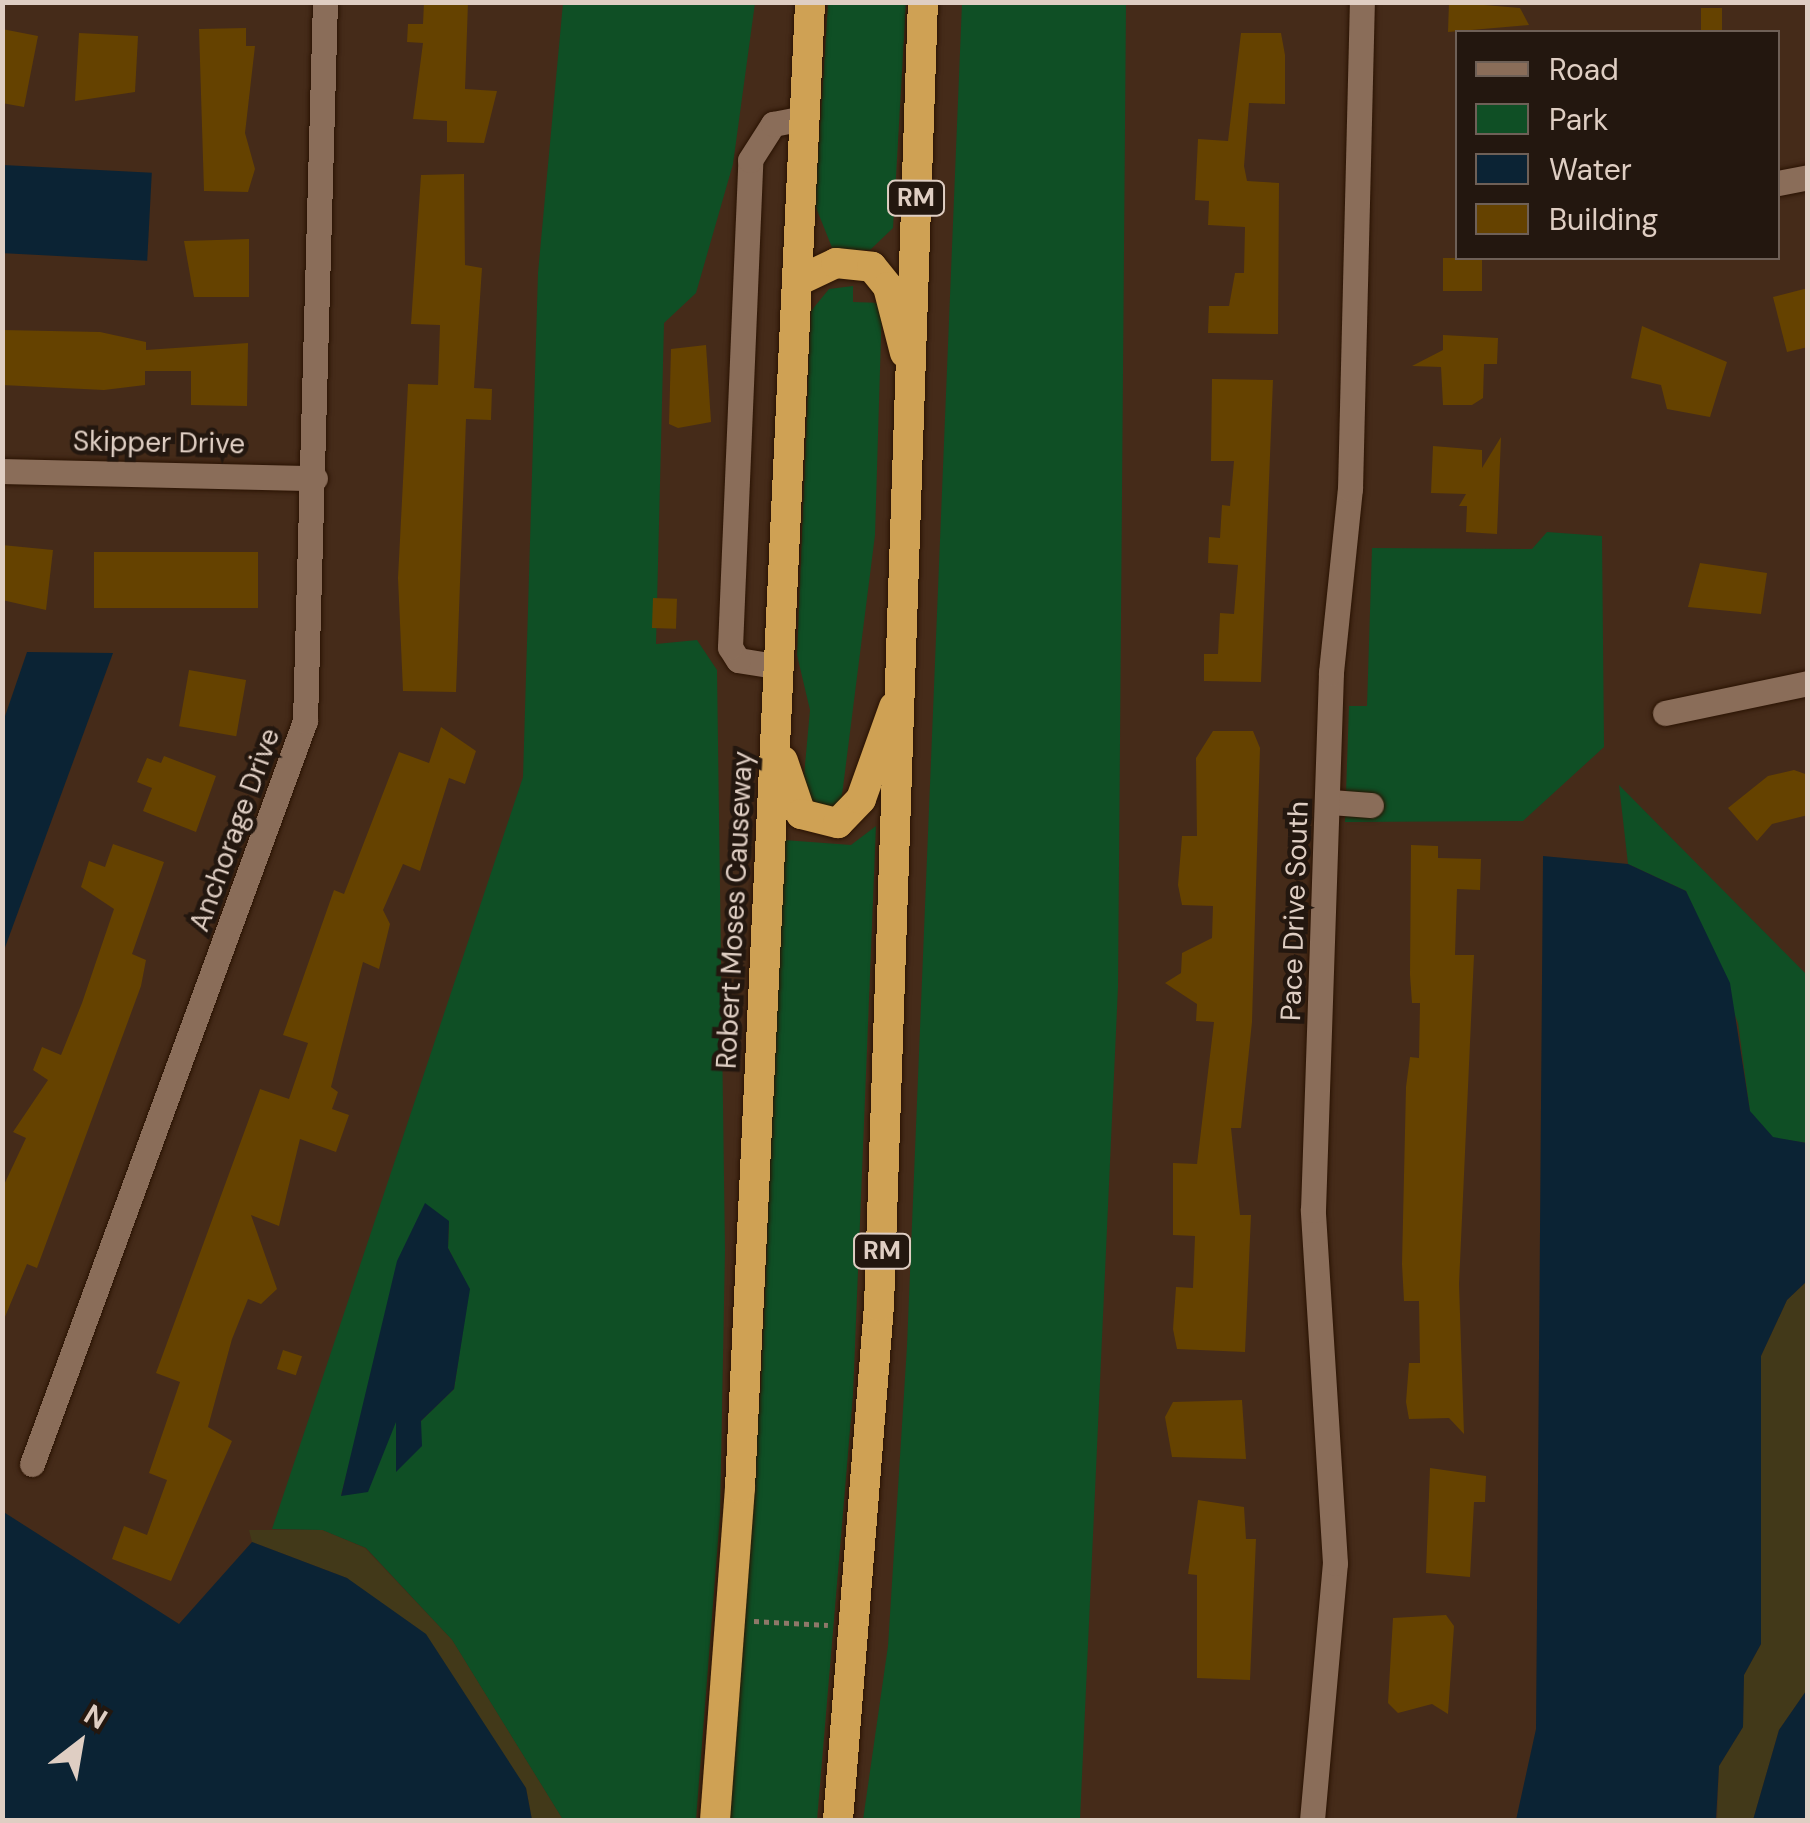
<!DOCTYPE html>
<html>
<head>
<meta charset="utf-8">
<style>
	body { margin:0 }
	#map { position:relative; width:1810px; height:1823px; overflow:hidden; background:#452b19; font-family:"DM Sans",sans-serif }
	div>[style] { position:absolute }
	.green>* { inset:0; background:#0f4f25 }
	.sand>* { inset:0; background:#423919 }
	.water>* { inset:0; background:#0b2334; transform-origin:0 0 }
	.building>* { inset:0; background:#654200; transform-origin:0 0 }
	.path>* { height:5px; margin-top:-2.5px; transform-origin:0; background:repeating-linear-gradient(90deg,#8e7869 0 5px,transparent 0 10px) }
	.roads { filter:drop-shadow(0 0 2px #2a1303) drop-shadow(0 0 2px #2a1303) }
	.minor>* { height:25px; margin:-12.5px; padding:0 12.5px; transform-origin:12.5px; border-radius:12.5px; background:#8a6d59 }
	.highway>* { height:30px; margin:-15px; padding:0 15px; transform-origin:15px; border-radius:15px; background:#cfa154 }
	span { translate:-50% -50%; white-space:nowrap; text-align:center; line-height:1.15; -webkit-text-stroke:9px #23170f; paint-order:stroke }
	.shield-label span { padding:2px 8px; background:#23170f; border:2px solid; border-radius:8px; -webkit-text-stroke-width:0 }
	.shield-label { font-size:25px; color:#dfcec3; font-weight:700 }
	.street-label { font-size:28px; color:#dfcec3 }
	.frame { position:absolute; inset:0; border:5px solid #dfcec3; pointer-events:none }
	.legend { position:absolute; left:1455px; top:30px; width:325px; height:230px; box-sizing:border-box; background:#23170f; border:2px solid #6e6057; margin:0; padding:12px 18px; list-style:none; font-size:30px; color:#dfcec3 }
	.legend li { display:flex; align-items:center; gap:20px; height:50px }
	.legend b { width:50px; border:2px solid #6e6057 }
	.north { position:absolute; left:30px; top:1693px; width:100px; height:100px; -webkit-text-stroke:8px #23170f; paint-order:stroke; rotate:31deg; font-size:28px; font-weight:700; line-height:40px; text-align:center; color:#dfcec3 }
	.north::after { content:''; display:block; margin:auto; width:35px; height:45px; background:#dfcec3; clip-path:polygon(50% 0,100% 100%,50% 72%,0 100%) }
</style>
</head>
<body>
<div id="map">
	<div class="green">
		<div style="clip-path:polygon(evenodd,563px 3px,755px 3px,733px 164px,696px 293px,664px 323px,656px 644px,697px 640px,717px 670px,725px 1250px,720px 1516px,696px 1820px,563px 1820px,452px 1640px,366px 1548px,322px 1530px,272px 1529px,523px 777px,538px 273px,563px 3px,449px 1221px,448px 1248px,469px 1289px,454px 1389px,421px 1421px,396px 1470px,397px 1413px,341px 1495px,370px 1388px,449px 1221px)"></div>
		<div style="clip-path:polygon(828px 3px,906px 3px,893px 228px,870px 250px,833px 250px,815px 205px)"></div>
		<div style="clip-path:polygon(962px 3px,1126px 3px,1118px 987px,1080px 1820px,863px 1820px,888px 1646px,907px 1346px)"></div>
		<div style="clip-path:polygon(853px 286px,853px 302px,882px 303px,875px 535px,840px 811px,802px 798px,810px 710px,797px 655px,811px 311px,829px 289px)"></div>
		<div style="clip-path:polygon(1547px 532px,1602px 536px,1604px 747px,1523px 821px,1345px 822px,1349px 706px,1367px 706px,1372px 548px,1532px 549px)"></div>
		<div style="clip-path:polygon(1619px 785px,1807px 975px,1807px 1143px,1773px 1138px,1750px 1112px,1738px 1023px,1686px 891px,1628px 864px)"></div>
		<div style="clip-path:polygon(876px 826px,853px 1395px,817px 1820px,728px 1820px,761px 1384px,784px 840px,851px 845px)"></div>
	</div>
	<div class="sand">
		<div style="clip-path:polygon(1807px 1281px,1806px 1691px,1779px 1730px,1753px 1820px,1717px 1820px,1719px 1766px,1743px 1727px,1744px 1675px,1761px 1644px,1761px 1356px,1787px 1300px)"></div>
		<div style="clip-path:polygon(249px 1530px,322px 1530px,365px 1548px,452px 1640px,563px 1820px,532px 1820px,526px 1788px,347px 1578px,252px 1542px)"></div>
	</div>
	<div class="water">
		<div style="left:3px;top:165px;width:149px;height:88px;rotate:3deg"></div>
		<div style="clip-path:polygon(27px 652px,113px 653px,3px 953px,3px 722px)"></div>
		<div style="clip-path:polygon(1543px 856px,1628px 864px,1686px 891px,1730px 983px,1750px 1111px,1773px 1137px,1807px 1143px,1807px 1281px,1787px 1300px,1761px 1356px,1761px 1644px,1744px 1675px,1743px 1727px,1719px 1766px,1716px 1820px,1516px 1820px,1536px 1729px)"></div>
		<div style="clip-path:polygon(425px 1203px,449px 1221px,448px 1248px,470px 1289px,454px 1389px,421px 1421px,422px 1446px,396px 1472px,396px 1422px,368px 1492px,341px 1496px,397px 1261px)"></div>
		<div style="clip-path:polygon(2px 1511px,179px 1624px,252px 1542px,347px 1578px,426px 1634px,526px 1788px,532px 1820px,3px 1820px)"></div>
		<div style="clip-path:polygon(1807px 1671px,1807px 1820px,1753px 1820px,1779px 1730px,1806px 1691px)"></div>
	</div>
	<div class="building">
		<div style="clip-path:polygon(424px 2px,468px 2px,465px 89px,497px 91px,484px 143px,447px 142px,447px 121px,413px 119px,423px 43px,407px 42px,408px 24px,423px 24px)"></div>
		<div style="clip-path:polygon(1449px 2px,1520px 8px,1529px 25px,1448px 32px)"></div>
		<div style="left:1701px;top:8px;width:21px;height:24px"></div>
		<div style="clip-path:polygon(246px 28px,246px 46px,255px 46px,245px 133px,255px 169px,248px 192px,204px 191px,199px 29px)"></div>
		<div style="clip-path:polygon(2px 29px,38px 36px,24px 107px,2px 103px)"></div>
		<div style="clip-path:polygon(79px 33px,138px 36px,135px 92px,75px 101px)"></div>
		<div style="clip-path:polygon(1241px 33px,1281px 33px,1285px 55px,1285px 104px,1249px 103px,1244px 166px,1247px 181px,1279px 183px,1278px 334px,1208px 333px,1209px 306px,1229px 306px,1235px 273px,1244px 273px,1245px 227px,1208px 225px,1209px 201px,1195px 200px,1198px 139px,1228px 141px)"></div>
		<div style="clip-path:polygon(464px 174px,465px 265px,482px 268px,474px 388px,492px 389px,491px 420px,466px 419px,456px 692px,403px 691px,398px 578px,408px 384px,438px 385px,440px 325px,411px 324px,421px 175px)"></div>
		<div style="clip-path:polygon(249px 239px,249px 297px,194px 297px,184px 241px)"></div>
		<div style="left:1443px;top:258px;width:39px;height:33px"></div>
		<div style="clip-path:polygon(1808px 288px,1808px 347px,1787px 352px,1773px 297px)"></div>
		<div style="clip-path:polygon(1642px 326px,1727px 362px,1710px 417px,1667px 409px,1661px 385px,1631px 378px)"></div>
		<div style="clip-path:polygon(2px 330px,100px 332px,146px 342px,146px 350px,248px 343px,247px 406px,191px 405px,191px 371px,145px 371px,145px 385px,104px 390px,2px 385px)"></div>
		<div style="clip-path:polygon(1443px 335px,1498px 338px,1497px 364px,1484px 364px,1483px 398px,1472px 405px,1443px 405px,1441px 367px,1412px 366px,1443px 350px)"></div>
		<div style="clip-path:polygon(706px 345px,711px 422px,678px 428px,669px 424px,671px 349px)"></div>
		<div style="clip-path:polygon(1212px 379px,1273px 380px,1261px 682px,1204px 681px,1204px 654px,1218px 654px,1220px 613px,1234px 614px,1238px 565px,1208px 563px,1209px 537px,1220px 538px,1222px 505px,1230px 506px,1234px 461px,1211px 461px)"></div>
		<div style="clip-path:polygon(1501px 437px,1497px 534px,1466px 532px,1467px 506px,1459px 506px,1466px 494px,1431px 493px,1433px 446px,1482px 450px,1482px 468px)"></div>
		<div style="clip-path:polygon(2px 545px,53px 550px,46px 610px,2px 600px)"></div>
		<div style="left:94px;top:552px;width:164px;height:56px"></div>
		<div style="clip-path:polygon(1700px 563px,1767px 573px,1761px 614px,1688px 607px)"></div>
		<div style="left:653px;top:598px;width:24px;height:30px;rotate:2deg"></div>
		<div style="left:189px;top:670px;width:58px;height:57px;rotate:10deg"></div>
		<div style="clip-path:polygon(441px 727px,476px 751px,465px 784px,449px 778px,420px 871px,403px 864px,383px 910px,390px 924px,379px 969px,363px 962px,331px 1087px,338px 1092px,332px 1109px,349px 1115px,336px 1152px,300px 1139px,279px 1226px,251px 1215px,277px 1289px,261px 1304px,248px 1299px,232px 1339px,208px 1427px,232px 1441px,171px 1581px,112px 1559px,124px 1526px,147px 1535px,167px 1480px,149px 1473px,180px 1382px,156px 1373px,260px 1089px,289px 1099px,308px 1043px,283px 1035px,334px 890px,344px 894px,399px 752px,429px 763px)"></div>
		<div style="clip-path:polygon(1213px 731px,1253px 731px,1260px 748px,1252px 1022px,1241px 1128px,1231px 1128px,1240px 1215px,1251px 1215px,1245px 1352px,1177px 1349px,1173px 1329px,1176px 1287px,1193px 1288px,1195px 1236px,1173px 1235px,1173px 1163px,1197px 1164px,1214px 1022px,1196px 1021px,1197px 1004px,1165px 983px,1181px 973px,1182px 953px,1212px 938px,1213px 906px,1182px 905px,1178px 885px,1182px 836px,1197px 836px,1196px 758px)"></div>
		<div style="clip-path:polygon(164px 756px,216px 776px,196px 832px,143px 811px,152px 788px,137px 782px,147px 758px,161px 763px)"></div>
		<div style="clip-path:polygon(1794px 770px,1808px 775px,1808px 815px,1772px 824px,1757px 841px,1728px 808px,1768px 776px)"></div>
		<div style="clip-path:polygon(113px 844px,164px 862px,132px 954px,146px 960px,141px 986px,37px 1268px,27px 1264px,2px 1324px,2px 1189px,26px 1138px,13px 1132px,48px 1080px,33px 1070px,42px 1047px,61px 1055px,82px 1003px,114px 909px,81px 887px,89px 861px,105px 867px)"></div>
		<div style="clip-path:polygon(1411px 845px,1438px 846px,1438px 858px,1481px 859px,1480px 890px,1457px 889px,1455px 955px,1474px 955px,1459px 1284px,1464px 1434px,1449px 1418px,1409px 1419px,1406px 1402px,1409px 1363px,1420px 1363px,1419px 1301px,1404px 1301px,1402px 1264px,1406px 1087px,1410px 1057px,1419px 1058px,1420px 1003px,1412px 1003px,1410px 975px)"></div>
		<div style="left:283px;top:1350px;width:20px;height:20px;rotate:18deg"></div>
		<div style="clip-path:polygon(1242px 1400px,1246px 1459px,1172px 1457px,1165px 1417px,1173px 1402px)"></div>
		<div style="clip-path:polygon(1430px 1468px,1486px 1476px,1485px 1502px,1474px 1502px,1470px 1577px,1426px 1573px)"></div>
		<div style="clip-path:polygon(1198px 1500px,1244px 1507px,1246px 1539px,1256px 1539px,1250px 1680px,1197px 1678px,1197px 1575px,1188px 1574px)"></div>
		<div style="clip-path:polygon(1446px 1615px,1454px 1626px,1448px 1714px,1432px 1704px,1398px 1713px,1388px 1703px,1393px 1618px)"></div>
	</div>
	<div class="path">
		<div style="left:754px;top:1621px;width:74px;rotate:3.1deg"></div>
	</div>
	<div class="roads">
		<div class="minor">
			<div style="left:1778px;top:183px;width:31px;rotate:-11deg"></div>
			<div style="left:2px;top:471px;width:313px;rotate:1.3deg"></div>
			<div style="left:775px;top:666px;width:37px;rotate:-171deg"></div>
			<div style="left:738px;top:660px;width:15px;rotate:-122deg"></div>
			<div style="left:730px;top:647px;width:487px;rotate:-87.6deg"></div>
			<div style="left:750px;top:160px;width:43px;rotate:-57.4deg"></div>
			<div style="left:773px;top:124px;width:33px;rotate:-11deg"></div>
			<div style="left:1665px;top:713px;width:146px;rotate:-11.8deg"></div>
			<div style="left:1330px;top:802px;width:41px;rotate:4.2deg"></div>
			<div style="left:32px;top:1464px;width:792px;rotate:-69.83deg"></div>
			<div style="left:305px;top:721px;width:719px;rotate:-88.41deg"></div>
			<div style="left:1312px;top:1820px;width:258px;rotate:-84.9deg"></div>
			<div style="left:1335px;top:1563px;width:354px;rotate:-93.6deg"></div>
			<div style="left:1313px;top:1210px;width:538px;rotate:-88.08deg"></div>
			<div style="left:1331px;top:672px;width:184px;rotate:-84.1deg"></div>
			<div style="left:1350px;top:489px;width:487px;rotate:-88.6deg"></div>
		</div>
		<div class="highway">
			<div style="left:798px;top:281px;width:42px;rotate:-25.3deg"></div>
			<div style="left:836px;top:263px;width:36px;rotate:6deg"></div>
			<div style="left:872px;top:267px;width:26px;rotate:51deg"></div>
			<div style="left:888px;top:287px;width:68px;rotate:75.6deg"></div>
			<div style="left:783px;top:761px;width:56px;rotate:71.2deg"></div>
			<div style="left:801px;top:814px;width:38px;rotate:14deg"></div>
			<div style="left:838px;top:823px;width:33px;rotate:-46deg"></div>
			<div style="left:861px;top:799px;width:98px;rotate:-70.3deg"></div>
			<div style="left:715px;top:1820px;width:333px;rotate:-85.7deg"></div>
			<div style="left:740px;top:1488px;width:1488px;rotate:-87.3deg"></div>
			<div style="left:838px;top:1820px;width:516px;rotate:-85.44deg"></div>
			<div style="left:879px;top:1306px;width:1305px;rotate:-88.07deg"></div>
		</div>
	</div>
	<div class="shield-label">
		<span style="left:916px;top:198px">RM</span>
		<span style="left:882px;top:1251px">RM</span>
	</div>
	<div class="street-label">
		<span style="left:159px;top:443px;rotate:1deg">Skipper Drive</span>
		<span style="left:235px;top:830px;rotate:-70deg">Anchorage Drive</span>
		<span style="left:735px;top:910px;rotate:-87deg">Robert Moses Causeway</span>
		<span style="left:1295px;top:911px;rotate:-88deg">Pace Drive South</span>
	</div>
	<div class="frame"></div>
	<ul class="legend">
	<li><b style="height:12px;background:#8a6d59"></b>Road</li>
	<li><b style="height:28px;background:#0f4f25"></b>Park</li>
	<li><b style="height:28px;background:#0b2334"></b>Water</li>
	<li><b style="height:28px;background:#654200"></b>Building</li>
	</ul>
	<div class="north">N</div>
</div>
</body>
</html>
